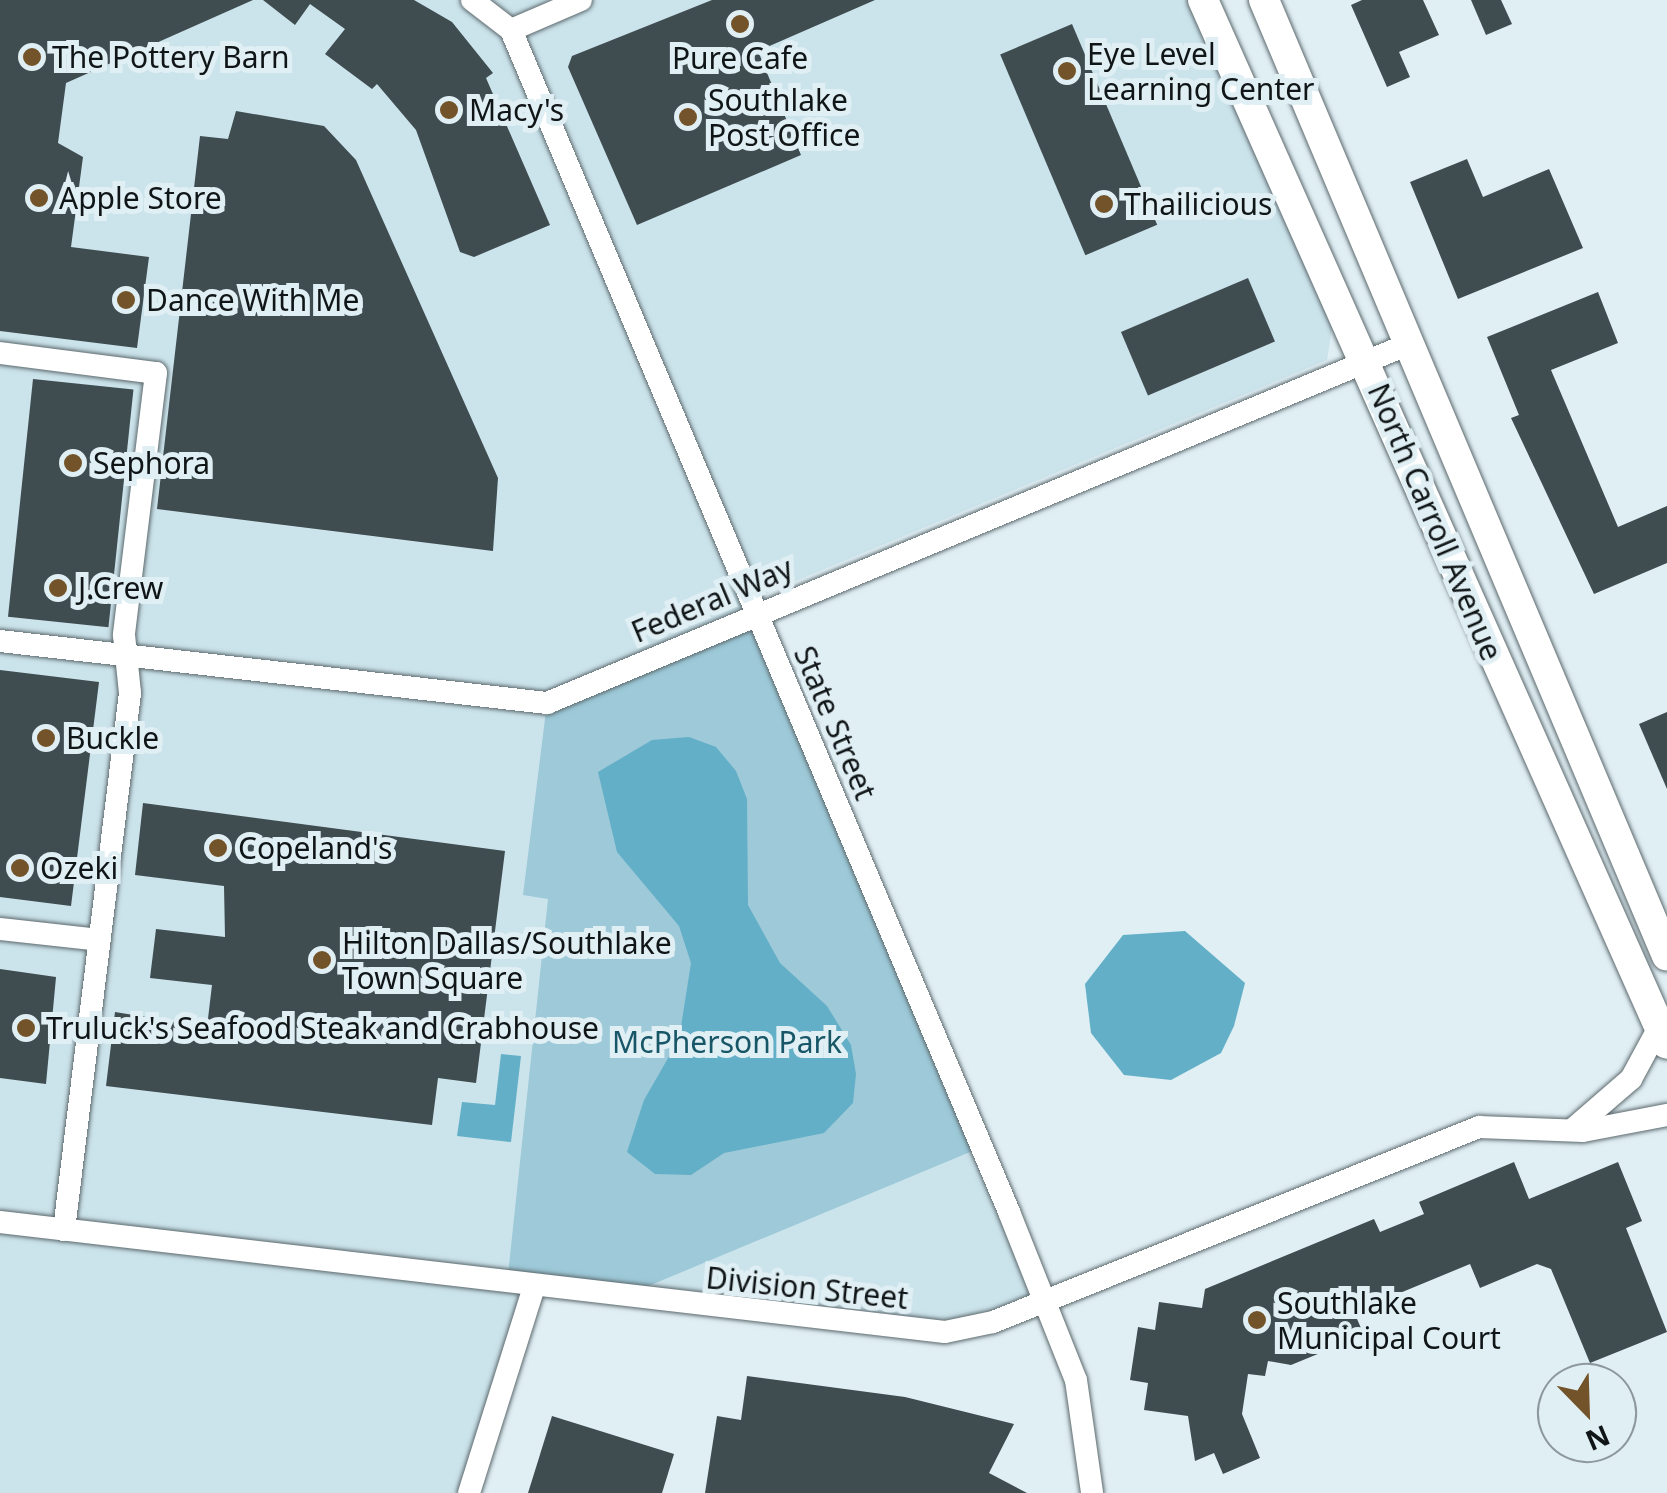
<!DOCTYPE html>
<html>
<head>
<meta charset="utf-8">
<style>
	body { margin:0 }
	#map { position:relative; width:1667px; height:1493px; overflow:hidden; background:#e0eff4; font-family:"Noto Sans",sans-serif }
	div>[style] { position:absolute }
	.built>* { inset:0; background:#cbe3eb }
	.green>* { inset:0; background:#9dc9d8 }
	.water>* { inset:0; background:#63afc7 }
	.building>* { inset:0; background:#3f4c50; transform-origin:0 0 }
	.roads { filter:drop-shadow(0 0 2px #5c696d) drop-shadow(0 0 2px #5c696d) }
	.minor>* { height:22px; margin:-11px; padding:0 11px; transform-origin:11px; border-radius:11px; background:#fff }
	.secondary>* { height:30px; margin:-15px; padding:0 15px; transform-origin:15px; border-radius:15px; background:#fff }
	.dots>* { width:28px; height:28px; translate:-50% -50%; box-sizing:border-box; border:5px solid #e0eff4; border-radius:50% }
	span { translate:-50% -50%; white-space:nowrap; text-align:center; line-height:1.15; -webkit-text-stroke:10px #e0eff4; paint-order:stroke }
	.poi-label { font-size:30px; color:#101517 }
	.left { translate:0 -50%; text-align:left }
	.street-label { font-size:30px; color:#101517 }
	.park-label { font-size:30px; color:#175667 }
	.north { position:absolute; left:1537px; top:1363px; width:100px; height:100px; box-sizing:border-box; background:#e0eff4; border:2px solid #8d989c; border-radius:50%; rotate:157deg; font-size:28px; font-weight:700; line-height:40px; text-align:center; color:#101517 }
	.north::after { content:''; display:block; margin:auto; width:35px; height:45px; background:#735329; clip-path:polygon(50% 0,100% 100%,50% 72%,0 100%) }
</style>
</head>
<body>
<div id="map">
	<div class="built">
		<div style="clip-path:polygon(0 0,1191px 0,1333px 322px,1327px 360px,750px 600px,1045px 1302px,945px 1332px,534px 1287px,457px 1493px,0 1493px)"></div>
	</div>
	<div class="green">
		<div style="clip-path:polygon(756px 614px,982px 1147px,622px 1297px,507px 1284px,548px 899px,523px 895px,547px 703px)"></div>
	</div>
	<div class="water">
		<div style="clip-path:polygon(689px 737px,716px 747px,736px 771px,747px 799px,748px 905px,780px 963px,827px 1006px,851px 1045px,856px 1074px,853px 1103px,824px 1133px,724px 1153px,691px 1175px,655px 1174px,627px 1152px,644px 1100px,679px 1039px,691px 963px,679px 926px,617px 852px,598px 772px,652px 740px)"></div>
		<div style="clip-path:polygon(1185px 931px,1245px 983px,1234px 1026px,1221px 1053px,1171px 1080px,1124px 1075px,1091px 1033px,1085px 984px,1123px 935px)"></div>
		<div style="clip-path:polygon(501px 1054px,521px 1056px,511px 1142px,457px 1136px,462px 1102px,495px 1105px)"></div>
	</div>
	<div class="building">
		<div style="clip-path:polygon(0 0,253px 0,66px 83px,58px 143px,83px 157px,71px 247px,149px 257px,137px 348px,0 331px)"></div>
		<div style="clip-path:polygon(263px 0,414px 0,452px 22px,493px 73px,486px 78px,550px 225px,474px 257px,460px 252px,416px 130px,377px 84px,372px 89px,325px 54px,345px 29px,310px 4px,295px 25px)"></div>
		<div style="clip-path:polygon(712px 0,875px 0,758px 51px,801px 155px,637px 225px,568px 67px,572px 56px)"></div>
		<div style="clip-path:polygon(1362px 0,1423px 0,1439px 35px,1399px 52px,1410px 77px,1387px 87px,1351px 5px)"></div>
		<div style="clip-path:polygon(1471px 0,1501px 0,1512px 24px,1486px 35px)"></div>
		<div style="left:1072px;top:24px;width:218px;height:78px;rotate:67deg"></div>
		<div style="clip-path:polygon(236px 111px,324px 126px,356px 160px,498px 478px,493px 551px,157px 509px,200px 136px,228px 139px)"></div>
		<div style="clip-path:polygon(1467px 159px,1483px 197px,1549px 169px,1583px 248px,1458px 299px,1410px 182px)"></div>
		<div style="left:1248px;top:278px;width:69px;height:138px;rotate:67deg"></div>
		<div style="clip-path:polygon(1598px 292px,1618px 343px,1551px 370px,1618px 527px,1667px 506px,1667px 563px,1594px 594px,1511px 418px,1519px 415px,1487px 337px)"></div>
		<div style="left:33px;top:379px;width:101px;height:239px;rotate:6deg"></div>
		<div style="clip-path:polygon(0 670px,99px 682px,71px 906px,0 897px)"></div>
		<div style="clip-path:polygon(1667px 712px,1667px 789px,1639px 724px)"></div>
		<div style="clip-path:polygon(143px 803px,505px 851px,476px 1083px,438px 1078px,432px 1125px,106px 1086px,115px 1012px,207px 1027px,212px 985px,150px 978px,156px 929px,225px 937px,224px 886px,135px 875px)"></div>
		<div style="clip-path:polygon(0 969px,56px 977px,46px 1084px,0 1078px)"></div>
		<div style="clip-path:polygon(1514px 1162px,1529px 1199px,1618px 1162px,1642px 1221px,1626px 1228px,1667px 1332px,1590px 1363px,1551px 1269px,1537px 1264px,1480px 1288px,1470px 1264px,1354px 1312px,1364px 1335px,1291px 1365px,1268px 1361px,1265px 1376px,1248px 1374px,1242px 1414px,1260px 1458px,1223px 1474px,1214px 1453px,1195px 1461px,1188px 1416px,1144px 1410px,1148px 1383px,1130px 1380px,1138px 1327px,1155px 1330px,1159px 1302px,1202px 1308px,1205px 1289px,1374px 1219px,1380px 1232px,1424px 1214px,1419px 1202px)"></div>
		<div style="clip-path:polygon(747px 1376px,905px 1397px,1014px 1424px,989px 1473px,1027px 1493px,705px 1493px,717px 1416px,741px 1420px)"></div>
		<div style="clip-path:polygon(552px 1416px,674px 1454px,662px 1493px,528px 1493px)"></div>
	</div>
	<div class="roads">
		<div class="minor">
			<div style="left:472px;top:0;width:49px;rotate:37.6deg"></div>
			<div style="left:511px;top:30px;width:1283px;rotate:67.15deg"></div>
			<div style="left:1009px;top:1212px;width:181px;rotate:68.3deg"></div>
			<div style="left:1076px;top:1380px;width:114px;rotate:81.9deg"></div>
			<div style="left:511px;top:30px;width:76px;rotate:-23.2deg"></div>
			<div style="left:0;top:353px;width:157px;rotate:7.3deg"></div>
			<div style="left:156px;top:373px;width:264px;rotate:97deg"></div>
			<div style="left:124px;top:635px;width:58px;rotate:84.1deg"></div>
			<div style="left:130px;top:693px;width:541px;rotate:97.01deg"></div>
			<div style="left:0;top:641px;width:551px;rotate:6.47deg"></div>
			<div style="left:547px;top:703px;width:936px;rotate:-22.62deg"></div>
			<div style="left:0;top:929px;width:100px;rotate:6.3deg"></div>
			<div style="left:1573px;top:1129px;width:77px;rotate:-40.8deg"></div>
			<div style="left:1631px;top:1079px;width:55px;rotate:-61.6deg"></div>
			<div style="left:0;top:1222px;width:951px;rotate:6.64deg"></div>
			<div style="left:945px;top:1332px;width:49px;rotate:-11.8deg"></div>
			<div style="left:993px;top:1322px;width:524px;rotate:-21.86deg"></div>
			<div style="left:1479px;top:1127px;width:104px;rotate:2.2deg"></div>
			<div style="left:1583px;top:1131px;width:86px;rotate:-10.8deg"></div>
			<div style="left:469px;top:1493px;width:216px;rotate:-72.5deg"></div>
		</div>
		<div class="secondary">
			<div style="left:1203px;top:0;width:1142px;rotate:66.04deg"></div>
			<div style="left:1264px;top:0;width:1037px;rotate:67.14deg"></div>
		</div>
	</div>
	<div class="dots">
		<div style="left:740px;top:24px;background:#735329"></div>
		<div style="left:32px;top:57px;background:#735329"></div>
		<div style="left:1067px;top:71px;background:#735329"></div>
		<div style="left:449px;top:110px;background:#735329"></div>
		<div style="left:688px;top:117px;background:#735329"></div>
		<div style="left:39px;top:198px;background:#735329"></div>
		<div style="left:1104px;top:204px;background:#735329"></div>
		<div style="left:126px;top:300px;background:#735329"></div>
		<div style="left:73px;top:463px;background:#735329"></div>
		<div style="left:58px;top:588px;background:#735329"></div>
		<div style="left:46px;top:738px;background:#735329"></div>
		<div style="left:218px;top:848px;background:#735329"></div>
		<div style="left:20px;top:868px;background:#735329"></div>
		<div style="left:322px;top:960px;background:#735329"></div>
		<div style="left:26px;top:1028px;background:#735329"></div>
		<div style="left:1257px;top:1320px;background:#735329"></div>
	</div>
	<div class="poi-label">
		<span class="left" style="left:1087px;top:71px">Eye Level<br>Learning Center</span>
		<span class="left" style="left:52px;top:57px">The Pottery Barn</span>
		<span style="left:740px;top:58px">Pure Cafe</span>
		<span class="left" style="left:708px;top:117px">Southlake<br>Post Office</span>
		<span class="left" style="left:469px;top:110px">Macy's</span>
		<span class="left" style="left:59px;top:198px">Apple Store</span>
		<span class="left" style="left:1124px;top:204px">Thailicious</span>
		<span class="left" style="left:146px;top:300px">Dance With Me</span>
		<span class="left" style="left:93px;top:463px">Sephora</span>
		<span class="left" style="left:78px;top:588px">J.Crew</span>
		<span class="left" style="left:66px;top:738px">Buckle</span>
		<span class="left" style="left:238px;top:848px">Copeland's</span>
		<span class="left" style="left:40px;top:868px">Ozeki</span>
		<span class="left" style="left:342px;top:960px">Hilton Dallas/Southlake<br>Town Square</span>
		<span class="left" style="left:46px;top:1028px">Truluck's Seafood Steak and Crabhouse</span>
		<span class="left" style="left:1277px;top:1320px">Southlake<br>Municipal Court</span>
	</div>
	<div class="street-label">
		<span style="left:1435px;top:522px;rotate:67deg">North Carroll Avenue</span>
		<span style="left:712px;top:600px;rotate:-23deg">Federal Way</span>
		<span style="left:835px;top:723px;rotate:67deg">State Street</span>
		<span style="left:807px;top:1288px;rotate:6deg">Division Street</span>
	</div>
	<div class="park-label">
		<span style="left:727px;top:1042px">McPherson Park</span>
	</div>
	<div class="north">N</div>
</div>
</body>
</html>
